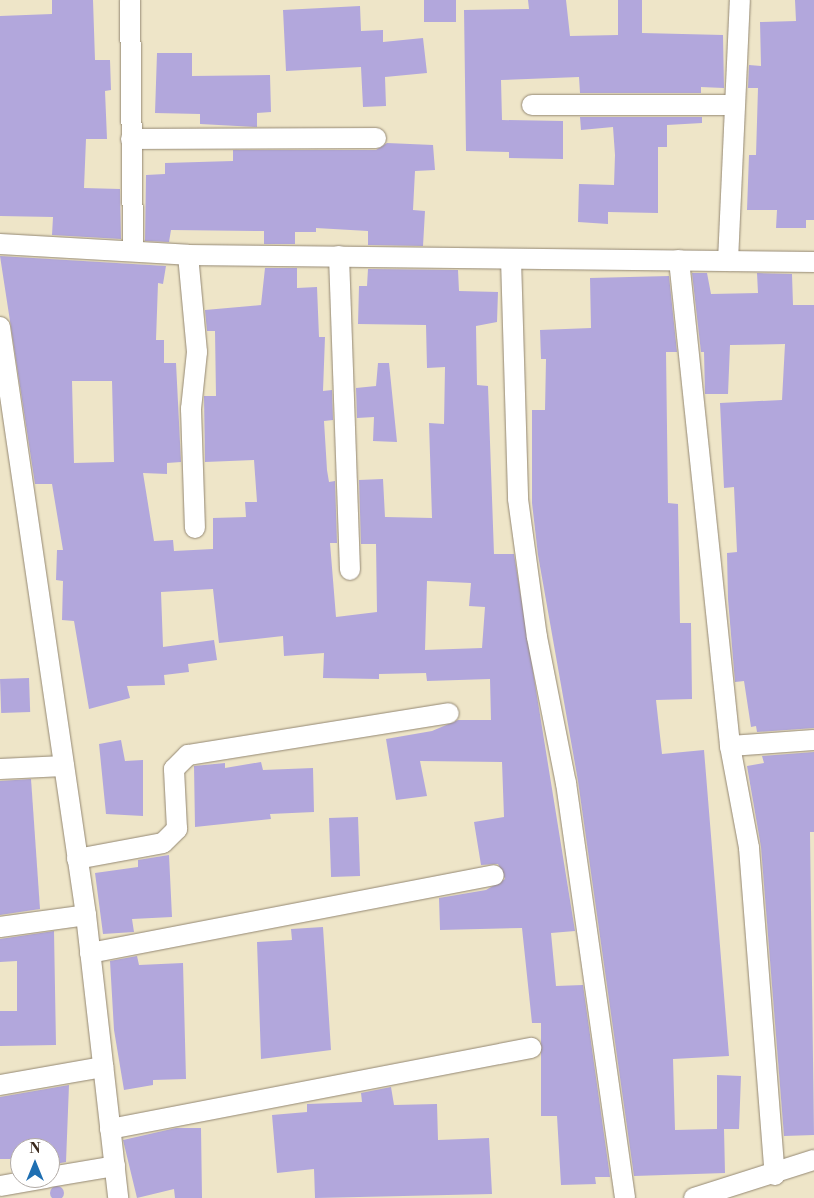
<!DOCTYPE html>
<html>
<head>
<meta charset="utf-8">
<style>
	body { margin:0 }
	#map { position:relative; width:814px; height:1198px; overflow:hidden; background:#eee5c8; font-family:"Libre Bodoni",serif }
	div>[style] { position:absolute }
	.building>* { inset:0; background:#b2a7dc; transform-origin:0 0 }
	.round { border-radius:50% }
	.roads { filter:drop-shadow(0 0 1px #948873) drop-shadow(0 0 1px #948873) }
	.street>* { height:20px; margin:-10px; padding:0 10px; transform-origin:10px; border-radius:10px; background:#fff }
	span { translate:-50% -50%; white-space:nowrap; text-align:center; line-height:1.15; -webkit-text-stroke:5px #fff; paint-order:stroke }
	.north { position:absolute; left:10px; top:1138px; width:50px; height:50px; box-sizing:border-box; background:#fff; border:1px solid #b1aaa5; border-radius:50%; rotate:0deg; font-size:14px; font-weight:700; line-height:20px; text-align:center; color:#3b2a1e }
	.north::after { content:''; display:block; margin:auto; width:18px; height:22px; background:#1f6fb2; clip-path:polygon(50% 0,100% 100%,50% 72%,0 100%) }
</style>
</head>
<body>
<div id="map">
	<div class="building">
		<div style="clip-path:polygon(52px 0,93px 0,95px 60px,110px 60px,111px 90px,105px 91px,107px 139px,86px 139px,84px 188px,120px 189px,121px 239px,52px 235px,53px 217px,0 216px,0 16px,52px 14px)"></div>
		<div style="left:424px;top:0;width:32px;height:22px"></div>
		<div style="clip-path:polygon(528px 0,566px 0,570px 36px,618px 35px,618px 0,642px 0,642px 33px,723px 35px,724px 88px,701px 87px,701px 93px,580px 93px,579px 77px,501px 80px,502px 120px,563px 121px,563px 159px,509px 158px,509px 152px,466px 151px,464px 10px,529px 9px)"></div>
		<div style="clip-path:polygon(795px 0,814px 0,814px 220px,806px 220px,806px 228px,776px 228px,777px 210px,747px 210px,749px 155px,756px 155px,758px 88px,748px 88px,749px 65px,761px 66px,760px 22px,796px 21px)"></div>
		<div style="clip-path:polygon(360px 6px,361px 31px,383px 30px,383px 42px,423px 38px,427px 73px,385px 77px,386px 106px,363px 107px,361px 67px,286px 71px,283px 10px)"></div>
		<div style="clip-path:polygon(157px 53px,192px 53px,192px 76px,270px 75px,271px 112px,257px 113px,257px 127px,200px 124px,200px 114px,155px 113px)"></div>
		<div style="clip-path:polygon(580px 117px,702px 117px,702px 123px,667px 125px,667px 147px,658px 147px,658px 213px,608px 212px,608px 224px,578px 222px,579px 184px,614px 185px,615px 155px,613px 127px,581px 130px)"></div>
		<div style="clip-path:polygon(387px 143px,433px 145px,435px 170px,415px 171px,413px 210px,425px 211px,423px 246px,368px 245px,368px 231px,316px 228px,316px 232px,295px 232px,295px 244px,264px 244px,264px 231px,171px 230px,169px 242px,145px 241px,146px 175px,165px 174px,165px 163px,233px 161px,233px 150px,376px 150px)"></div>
		<div style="clip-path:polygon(evenodd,0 256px,166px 266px,163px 284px,158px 283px,156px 340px,164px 340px,164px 363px,176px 363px,181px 462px,167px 463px,167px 474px,143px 473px,154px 541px,173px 540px,174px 551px,213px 549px,213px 518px,246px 517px,245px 502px,257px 502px,254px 460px,205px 462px,204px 396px,216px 396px,215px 331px,207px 331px,205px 310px,261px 305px,265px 268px,297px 268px,297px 288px,317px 287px,319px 337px,325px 337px,323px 391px,332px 390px,333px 420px,324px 421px,327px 470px,329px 482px,335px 481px,337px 543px,330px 543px,336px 617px,377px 612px,376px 544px,361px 544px,359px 480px,383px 479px,385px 517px,432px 518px,429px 423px,444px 424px,445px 367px,427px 368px,426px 325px,358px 324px,359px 286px,367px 286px,368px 269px,458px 270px,459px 291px,498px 292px,497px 322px,476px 326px,477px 385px,488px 386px,494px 554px,514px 554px,575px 931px,551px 933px,556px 986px,583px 985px,610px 1177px,595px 1177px,596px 1184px,561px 1185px,557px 1116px,541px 1116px,541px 1023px,532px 1023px,522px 928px,440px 930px,439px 898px,486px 890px,505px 879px,498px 864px,481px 865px,474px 822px,504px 817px,502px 762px,420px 761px,427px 796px,396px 800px,386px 739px,432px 731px,458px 720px,491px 720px,490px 679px,427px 681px,426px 673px,379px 674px,379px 679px,323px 678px,324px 653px,284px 656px,283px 636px,219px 643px,213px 589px,161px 592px,163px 647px,214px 640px,217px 660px,188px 664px,189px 672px,164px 675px,165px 685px,127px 686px,130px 698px,89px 709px,74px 621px,62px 620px,63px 581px,56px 580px,57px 550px,63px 550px,52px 484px,35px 484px,0 256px,72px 381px,112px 381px,114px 462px,74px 463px,72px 381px,0 256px,427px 581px,471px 583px,469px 606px,485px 607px,482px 648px,425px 650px,427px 581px)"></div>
		<div style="clip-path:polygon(692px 273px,707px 273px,711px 294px,758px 293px,757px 273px,792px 274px,793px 305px,814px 305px,814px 728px,757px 732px,756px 726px,751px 727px,744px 681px,735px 682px,728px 599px,727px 553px,737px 552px,734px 487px,724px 488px,720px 403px,782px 400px,785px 344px,730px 345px,728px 394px,705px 394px,704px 352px,701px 352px)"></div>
		<div style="clip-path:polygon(669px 276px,677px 352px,666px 352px,668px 503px,678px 504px,680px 623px,691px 623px,692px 699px,656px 700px,662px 754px,704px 750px,729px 1056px,673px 1059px,675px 1130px,717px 1129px,717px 1075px,741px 1076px,739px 1129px,724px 1129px,725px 1173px,634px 1176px,578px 781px,538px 555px,532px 503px,532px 410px,545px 410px,546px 359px,541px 359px,540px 330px,591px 328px,590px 278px)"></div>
		<div style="clip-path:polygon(378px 363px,389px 363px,397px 442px,373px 441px,374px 417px,357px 418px,356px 388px,376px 386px)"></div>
		<div style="left:29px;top:678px;width:34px;height:29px;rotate:88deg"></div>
		<div style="clip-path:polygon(121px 740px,125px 761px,143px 760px,143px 816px,106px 814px,99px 744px)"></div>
		<div style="clip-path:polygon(814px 752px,814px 832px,810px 832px,814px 1135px,784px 1136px,761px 847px,747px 766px,764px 763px,762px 756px)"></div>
		<div style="clip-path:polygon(261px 762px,263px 770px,313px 768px,314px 812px,270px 814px,271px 819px,195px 827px,194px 766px,225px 763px,225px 768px)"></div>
		<div style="clip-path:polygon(31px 779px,40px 909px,0 915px,0 781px)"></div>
		<div style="left:358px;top:817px;width:59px;height:29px;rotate:88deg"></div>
		<div style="clip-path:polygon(169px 855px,172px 917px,132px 919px,134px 932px,103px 934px,95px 873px,138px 867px,138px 860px)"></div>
		<div style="clip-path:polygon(323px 927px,331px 1050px,261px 1059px,257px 942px,292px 940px,291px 929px)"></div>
		<div style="clip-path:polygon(54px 931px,56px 1045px,0 1046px,0 1011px,17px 1011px,17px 961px,0 962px,0 939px)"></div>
		<div style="clip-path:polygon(137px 956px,139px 965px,183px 963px,186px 1079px,153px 1080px,153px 1085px,124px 1090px,114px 1030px,110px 961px)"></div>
		<div style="clip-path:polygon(69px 1085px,66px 1162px,50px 1165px,50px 1148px,20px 1148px,20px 1159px,0 1159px,0 1097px)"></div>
		<div style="clip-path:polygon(391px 1087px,394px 1105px,437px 1104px,438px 1140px,489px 1138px,492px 1194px,315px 1198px,314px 1169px,277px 1173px,272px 1115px,307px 1112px,307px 1104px,362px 1102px,361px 1093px)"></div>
		<div style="clip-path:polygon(176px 1128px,201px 1128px,202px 1198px,175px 1198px,174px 1189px,137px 1198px,123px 1140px)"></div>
		<div class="round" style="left:50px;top:1186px;width:14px;height:14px"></div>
	</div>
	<div class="roads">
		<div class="street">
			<div style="left:130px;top:0;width:251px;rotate:89.3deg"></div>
			<div style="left:532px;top:105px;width:202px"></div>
			<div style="left:131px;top:139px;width:245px;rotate:-0.2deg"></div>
			<div style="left:0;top:244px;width:188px;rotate:3.3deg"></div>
			<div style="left:188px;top:255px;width:626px;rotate:0.64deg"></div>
			<div style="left:188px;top:255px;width:97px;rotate:84.7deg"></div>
			<div style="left:197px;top:352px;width:57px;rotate:96deg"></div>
			<div style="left:191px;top:409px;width:119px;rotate:88.1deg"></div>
			<div style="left:339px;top:256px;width:314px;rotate:88deg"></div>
			<div style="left:511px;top:259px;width:240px;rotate:88.3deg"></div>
			<div style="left:518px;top:499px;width:139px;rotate:82.2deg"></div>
			<div style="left:537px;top:637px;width:149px;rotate:78.8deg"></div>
			<div style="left:566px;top:783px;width:419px;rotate:81.9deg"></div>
			<div style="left:679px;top:260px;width:489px;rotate:84deg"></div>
			<div style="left:730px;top:746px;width:104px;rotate:79.4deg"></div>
			<div style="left:749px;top:848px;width:328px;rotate:85.5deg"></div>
			<div style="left:728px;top:261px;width:261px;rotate:-87.4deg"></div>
			<div style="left:0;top:327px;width:594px;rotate:81.68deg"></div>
			<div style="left:86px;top:915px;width:285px;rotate:83.5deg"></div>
			<div style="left:730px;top:746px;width:84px;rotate:-4.1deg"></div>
			<div style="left:0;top:769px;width:64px;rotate:-2.7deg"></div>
			<div style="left:77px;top:859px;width:87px;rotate:-10.5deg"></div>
			<div style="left:163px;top:843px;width:20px;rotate:-45deg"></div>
			<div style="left:177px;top:829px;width:60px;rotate:-92.9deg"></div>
			<div style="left:174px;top:769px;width:20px;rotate:-45deg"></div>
			<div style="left:188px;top:755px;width:264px;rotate:-9.1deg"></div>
			<div style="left:0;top:927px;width:87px;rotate:-7.9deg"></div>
			<div style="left:90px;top:953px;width:411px;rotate:-10.9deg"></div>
			<div style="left:0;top:1085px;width:105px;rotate:-9.9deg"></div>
			<div style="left:110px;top:1129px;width:429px;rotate:-10.9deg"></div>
			<div style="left:50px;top:1177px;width:66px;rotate:-9.6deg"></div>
			<div style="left:0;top:1186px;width:47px;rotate:-9.9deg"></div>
			<div style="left:694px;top:1198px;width:126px;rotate:-17.6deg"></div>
		</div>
	</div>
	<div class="north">N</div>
</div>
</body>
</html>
